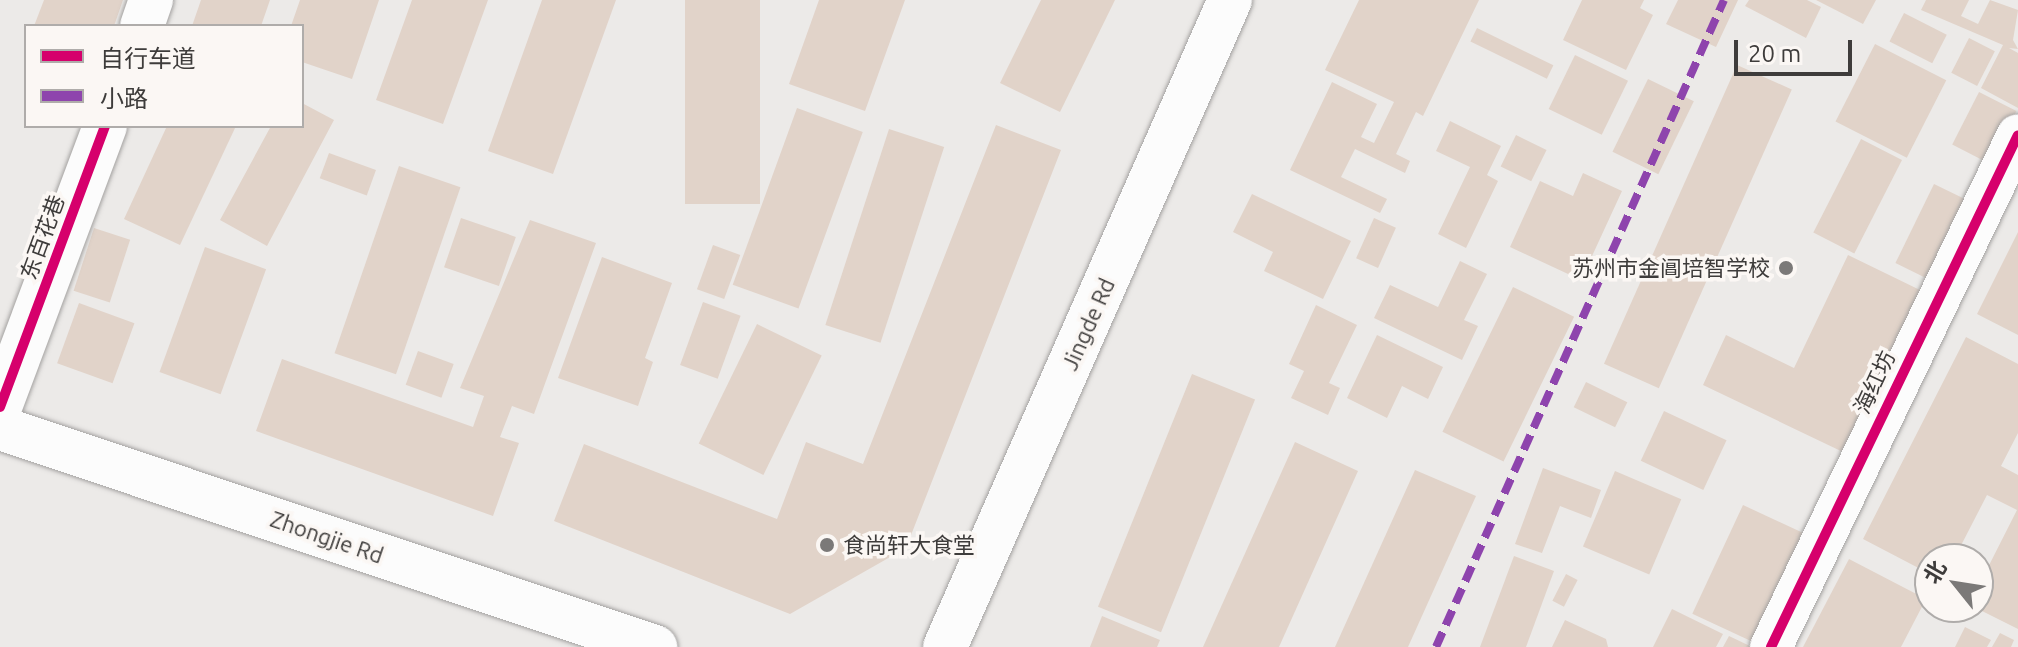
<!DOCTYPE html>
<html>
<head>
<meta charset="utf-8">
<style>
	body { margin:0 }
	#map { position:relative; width:2018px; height:647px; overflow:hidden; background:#eceae8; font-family:Ubuntu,"Noto Sans SC",sans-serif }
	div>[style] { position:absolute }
	.building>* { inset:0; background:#e1d3c9; transform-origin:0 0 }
	.roads { filter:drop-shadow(0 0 2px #a3a1a0) drop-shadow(0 0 2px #a3a1a0) }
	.street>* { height:42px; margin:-21px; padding:0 21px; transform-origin:21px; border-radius:21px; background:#fcfcfc }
	.secondary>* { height:44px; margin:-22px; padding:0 22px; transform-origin:22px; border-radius:22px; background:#fcfcfc }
	.quiet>* { height:8px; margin-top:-4px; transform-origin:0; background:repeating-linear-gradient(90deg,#8e44ad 0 16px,transparent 0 24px) }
	.cycleway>* { height:10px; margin:-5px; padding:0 5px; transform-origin:5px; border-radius:5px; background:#d6006c }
	.dots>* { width:22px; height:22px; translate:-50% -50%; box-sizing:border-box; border:4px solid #fbf7f4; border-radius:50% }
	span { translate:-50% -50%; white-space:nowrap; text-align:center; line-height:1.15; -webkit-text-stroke:7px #fbf7f4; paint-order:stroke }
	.street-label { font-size:22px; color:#3e3c3b }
	.poi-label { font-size:22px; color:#3e3c3b }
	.right { translate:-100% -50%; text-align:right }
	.left { translate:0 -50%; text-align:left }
	.legend { position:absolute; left:24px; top:24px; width:280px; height:104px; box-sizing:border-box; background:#fbf7f4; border:2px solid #afacaa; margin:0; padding:10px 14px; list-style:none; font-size:24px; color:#3e3c3b }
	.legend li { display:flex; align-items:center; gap:16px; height:40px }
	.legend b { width:40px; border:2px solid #afacaa }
	.north { position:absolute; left:1914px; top:543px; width:80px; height:80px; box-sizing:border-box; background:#fbf7f4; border:2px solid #afacaa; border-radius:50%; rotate:300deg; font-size:22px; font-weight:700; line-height:32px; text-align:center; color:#3e3c3b }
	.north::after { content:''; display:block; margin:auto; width:28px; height:36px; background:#7b7978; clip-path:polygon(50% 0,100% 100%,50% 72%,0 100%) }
	.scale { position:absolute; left:1734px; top:40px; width:118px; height:36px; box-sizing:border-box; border:4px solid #3e3c3b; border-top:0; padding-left:10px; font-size:24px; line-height:28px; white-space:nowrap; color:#3e3c3b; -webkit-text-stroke:6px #fbf7f4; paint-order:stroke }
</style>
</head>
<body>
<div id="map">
	<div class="building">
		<div style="clip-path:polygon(44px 0,123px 0,114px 26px,34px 26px)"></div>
		<div style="clip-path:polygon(201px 0,270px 0,261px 26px,192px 26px)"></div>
		<div style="clip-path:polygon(300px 0,379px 0,352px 79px,302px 62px,302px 26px,291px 26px)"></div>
		<div style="clip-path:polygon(412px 0,488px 0,443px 124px,376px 100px)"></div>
		<div style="clip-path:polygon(542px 0,616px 0,553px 174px,488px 151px)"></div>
		<div style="left:685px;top:0;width:75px;height:204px"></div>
		<div style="clip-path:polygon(819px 0,905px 0,865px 111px,789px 84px)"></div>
		<div style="clip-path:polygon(1041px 0,1115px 0,1060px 112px,1000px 83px)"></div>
		<div style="clip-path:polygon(1359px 0,1479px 0,1423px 116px,1416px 112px,1396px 154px,1410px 161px,1405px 173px,1355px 149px,1341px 177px,1387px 199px,1380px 213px,1290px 170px,1332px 82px,1377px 104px,1361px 137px,1374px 143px,1394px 102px,1325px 70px)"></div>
		<div style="clip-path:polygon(1582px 0,1644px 0,1640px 8px,1653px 15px,1626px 70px,1563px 40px)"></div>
		<div style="clip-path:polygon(1678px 0,1738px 0,1716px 47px,1666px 24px)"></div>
		<div style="clip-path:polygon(1749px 0,1807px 0,1821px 7px,1806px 38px,1745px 6px)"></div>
		<div style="clip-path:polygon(1816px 0,1876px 0,1863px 24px)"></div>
		<div style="clip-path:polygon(1926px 0,1969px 0,1961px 16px,1978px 24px,1990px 0,2018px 10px,2013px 40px,2018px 49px,2009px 48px,2018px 53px,2018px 108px,1981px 88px,2003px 45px,1921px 10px)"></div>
		<div style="left:1904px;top:13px;width:48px;height:32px;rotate:27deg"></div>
		<div style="left:1477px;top:28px;width:85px;height:15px;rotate:26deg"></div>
		<div style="left:1969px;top:38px;width:29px;height:39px;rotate:27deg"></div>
		<div style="left:1875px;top:44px;width:80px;height:87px;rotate:27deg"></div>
		<div style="left:1575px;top:55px;width:59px;height:60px;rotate:26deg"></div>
		<div style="left:1737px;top:65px;width:60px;height:327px;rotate:24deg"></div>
		<div style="left:1648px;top:79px;width:51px;height:81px;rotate:26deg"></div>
		<div style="left:1979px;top:92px;width:42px;height:59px;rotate:27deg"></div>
		<div style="clip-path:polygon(302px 103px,334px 120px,267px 246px,220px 220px,271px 126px,302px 126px)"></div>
		<div style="left:797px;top:108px;width:70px;height:188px;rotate:20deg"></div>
		<div style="clip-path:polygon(1450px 121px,1501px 146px,1487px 175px,1498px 181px,1466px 248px,1438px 234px,1470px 167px,1436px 151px)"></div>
		<div style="clip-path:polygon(996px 125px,1061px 150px,906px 548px,790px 614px,554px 521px,584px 444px,777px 519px,806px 442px,863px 464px)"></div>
		<div style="clip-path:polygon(167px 126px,236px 126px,180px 245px,124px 219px)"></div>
		<div style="left:889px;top:129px;width:58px;height:206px;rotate:18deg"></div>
		<div style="left:1516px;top:135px;width:34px;height:35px;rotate:26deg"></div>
		<div style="left:1861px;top:139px;width:46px;height:105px;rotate:27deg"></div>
		<div style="left:329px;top:153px;width:50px;height:27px;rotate:20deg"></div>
		<div style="left:399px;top:166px;width:65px;height:198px;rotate:19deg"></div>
		<div style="clip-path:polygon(1583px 173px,1622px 191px,1581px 280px,1510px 247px,1540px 181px,1573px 196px)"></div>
		<div style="left:1934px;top:184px;width:52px;height:88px;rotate:26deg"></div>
		<div style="clip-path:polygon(1252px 194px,1351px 241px,1323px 299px,1264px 271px,1273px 252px,1233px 232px)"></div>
		<div style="left:461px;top:218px;width:58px;height:52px;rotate:19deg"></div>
		<div style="left:1374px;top:218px;width:24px;height:44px;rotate:24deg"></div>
		<div style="clip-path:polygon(530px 220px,596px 243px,534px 414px,512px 406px,500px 437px,519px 443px,493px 516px,256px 431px,282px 359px,473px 427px,484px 396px,460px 388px)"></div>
		<div style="left:94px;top:228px;width:38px;height:66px;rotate:18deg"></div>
		<div style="clip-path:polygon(2018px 232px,2018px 335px,1977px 314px)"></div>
		<div style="left:713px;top:245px;width:29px;height:47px;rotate:20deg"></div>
		<div style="left:205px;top:247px;width:65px;height:133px;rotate:20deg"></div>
		<div style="clip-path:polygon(1848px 255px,1922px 291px,1845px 453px,1703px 385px,1726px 335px,1794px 368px)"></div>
		<div style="clip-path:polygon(602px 257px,672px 283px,645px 358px,653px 362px,638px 406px,558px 378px)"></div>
		<div style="clip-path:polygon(1460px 261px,1487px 274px,1464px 320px,1478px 326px,1462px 360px,1374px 318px,1390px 285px,1438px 307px)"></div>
		<div style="left:1513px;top:287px;width:68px;height:161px;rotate:26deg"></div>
		<div style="left:703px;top:302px;width:40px;height:67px;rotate:20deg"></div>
		<div style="left:79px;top:303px;width:59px;height:64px;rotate:20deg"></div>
		<div style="clip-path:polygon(1316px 305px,1357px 325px,1329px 383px,1340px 388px,1328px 415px,1291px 398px,1304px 371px,1289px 364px)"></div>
		<div style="left:757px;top:324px;width:72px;height:133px;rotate:26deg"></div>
		<div style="clip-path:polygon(1377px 335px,1443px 367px,1428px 399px,1402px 386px,1387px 418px,1347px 398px)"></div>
		<div style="clip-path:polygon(1966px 337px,2018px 364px,2018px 433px,2001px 466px,2018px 475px,2018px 629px,1978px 609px,1978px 587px,2017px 510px,1987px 495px,1954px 559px,1930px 559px,1930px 574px,1863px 539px)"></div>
		<div style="left:418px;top:351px;width:38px;height:36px;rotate:20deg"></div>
		<div style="left:1192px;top:374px;width:68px;height:251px;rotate:22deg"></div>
		<div style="left:1586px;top:382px;width:46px;height:28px;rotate:26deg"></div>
		<div style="left:1664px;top:411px;width:69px;height:55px;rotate:25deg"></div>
		<div style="clip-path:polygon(1295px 442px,1358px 471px,1279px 647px,1203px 647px)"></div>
		<div style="clip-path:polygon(1543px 468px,1601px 490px,1591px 518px,1560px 506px,1542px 553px,1515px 544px)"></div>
		<div style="clip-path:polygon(1415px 470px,1476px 496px,1408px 647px,1335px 647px)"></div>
		<div style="left:1615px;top:471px;width:72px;height:82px;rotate:23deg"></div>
		<div style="left:1743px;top:505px;width:73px;height:120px;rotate:25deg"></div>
		<div style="clip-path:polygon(1514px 556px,1554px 571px,1526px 647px,1480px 647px)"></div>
		<div style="clip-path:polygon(1849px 559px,1926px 599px,1901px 647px,1803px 647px)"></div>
		<div style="left:1566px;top:574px;width:13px;height:30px;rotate:27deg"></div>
		<div style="clip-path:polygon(1672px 609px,1723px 634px,1716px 647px,1653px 647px)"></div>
		<div style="clip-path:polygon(1102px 616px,1160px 640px,1157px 647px,1090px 647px)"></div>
		<div style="clip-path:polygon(1565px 620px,1606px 639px,1608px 647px,1552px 647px)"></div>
		<div style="clip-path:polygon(1965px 627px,1991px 640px,1987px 647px,1955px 647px)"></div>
		<div style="clip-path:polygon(2000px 633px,2014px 640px,2011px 647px,1992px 647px)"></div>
		<div style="clip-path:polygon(1729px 636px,1752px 647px,1723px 647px)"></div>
	</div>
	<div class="roads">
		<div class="street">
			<div style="left:1771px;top:647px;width:568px;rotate:-64.25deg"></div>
		</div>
		<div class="secondary">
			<div style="left:142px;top:26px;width:28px;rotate:-71deg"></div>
			<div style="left:0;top:407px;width:300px;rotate:-69.5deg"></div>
			<div style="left:0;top:428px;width:691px;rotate:18.49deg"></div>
			<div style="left:945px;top:647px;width:707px;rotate:-66.23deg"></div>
		</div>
	</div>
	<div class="quiet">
		<div style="left:1436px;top:647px;width:708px;rotate:-66deg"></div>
	</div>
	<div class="cycleway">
		<div style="left:0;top:407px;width:300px;rotate:-69.5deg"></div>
		<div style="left:1771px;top:647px;width:568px;rotate:-64.25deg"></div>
	</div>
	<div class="dots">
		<div style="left:1786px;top:268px;background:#7b7978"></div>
		<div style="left:827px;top:545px;background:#7b7978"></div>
	</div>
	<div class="street-label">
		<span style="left:42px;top:237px;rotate:-70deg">东百花巷</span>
		<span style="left:1088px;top:324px;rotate:-66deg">Jingde Rd</span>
		<span style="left:1874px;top:382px;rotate:-65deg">海红坊</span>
		<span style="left:327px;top:537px;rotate:19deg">Zhongjie Rd</span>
	</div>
	<div class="poi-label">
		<span class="right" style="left:1770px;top:268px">苏州市金阊培智学校</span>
		<span class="left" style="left:843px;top:545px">食尚轩大食堂</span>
	</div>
	<ul class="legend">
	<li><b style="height:10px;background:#d6006c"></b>自行车道</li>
	<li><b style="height:10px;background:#8e44ad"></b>小路</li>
	</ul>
	<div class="north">北</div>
	<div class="scale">20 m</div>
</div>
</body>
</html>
